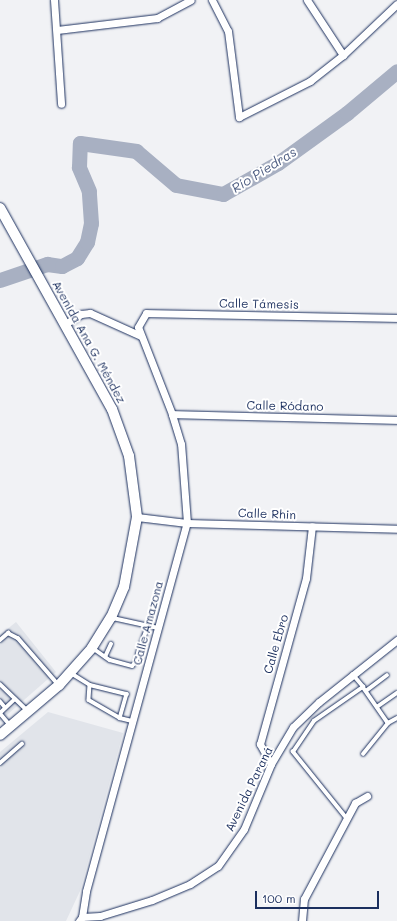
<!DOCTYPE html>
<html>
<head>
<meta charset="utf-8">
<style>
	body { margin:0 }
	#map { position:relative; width:397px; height:921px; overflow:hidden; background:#f1f2f5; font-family:Mali,sans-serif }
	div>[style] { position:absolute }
	.built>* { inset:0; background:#e1e4ea }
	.river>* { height:15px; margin:-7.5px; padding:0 7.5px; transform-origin:7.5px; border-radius:7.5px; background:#a8b0c2 }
	.roads { filter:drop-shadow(0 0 1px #1b2f5e) drop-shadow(0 0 1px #1b2f5e) }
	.service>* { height:3.5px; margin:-1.75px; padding:0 1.75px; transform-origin:1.75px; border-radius:1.75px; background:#fff }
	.minor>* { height:7px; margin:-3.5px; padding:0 3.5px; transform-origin:3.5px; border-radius:3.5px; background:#fff }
	.secondary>* { height:10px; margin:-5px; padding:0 5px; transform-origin:5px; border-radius:5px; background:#fff }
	span { translate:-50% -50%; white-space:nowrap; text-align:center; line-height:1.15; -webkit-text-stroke:4px #fff; paint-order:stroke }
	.street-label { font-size:12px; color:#1b2f5e }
	.water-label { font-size:13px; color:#4c5c81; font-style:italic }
	.scale { position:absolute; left:255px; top:891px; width:124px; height:18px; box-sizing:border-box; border:2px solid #1b2f5e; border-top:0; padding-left:5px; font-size:12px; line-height:14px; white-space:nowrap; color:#1b2f5e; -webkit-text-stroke:3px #fff; paint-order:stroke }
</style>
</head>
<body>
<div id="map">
	<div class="built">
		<div style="clip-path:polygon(16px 622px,56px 672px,0 721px,0 635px)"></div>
		<div style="clip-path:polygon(48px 712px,123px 733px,80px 891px,66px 921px,0 921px,0 752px)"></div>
	</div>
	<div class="river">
		<div style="left:0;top:280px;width:50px;rotate:-18.8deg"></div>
		<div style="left:47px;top:264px;width:15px;rotate:8deg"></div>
		<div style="left:62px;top:266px;width:17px;rotate:-28deg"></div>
		<div style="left:77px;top:258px;width:19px;rotate:-58deg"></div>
		<div style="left:87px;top:242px;width:19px;rotate:-78deg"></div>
		<div style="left:91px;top:223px;width:32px;rotate:-94deg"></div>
		<div style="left:89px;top:191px;width:26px;rotate:-113deg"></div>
		<div style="left:79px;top:167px;width:24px;rotate:-88deg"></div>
		<div style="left:80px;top:143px;width:57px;rotate:8.1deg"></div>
		<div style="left:136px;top:151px;width:52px;rotate:40.4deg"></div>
		<div style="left:176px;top:185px;width:48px;rotate:10.8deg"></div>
		<div style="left:223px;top:194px;width:63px;rotate:-29.4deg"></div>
		<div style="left:278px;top:163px;width:85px;rotate:-35.9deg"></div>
		<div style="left:347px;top:113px;width:65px;rotate:-40deg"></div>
	</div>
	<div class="roads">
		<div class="service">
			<div style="left:113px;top:618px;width:46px;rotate:12.5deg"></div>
			<div style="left:0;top:640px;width:11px;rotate:-41deg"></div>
			<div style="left:8px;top:633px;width:11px;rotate:27deg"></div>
			<div style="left:18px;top:638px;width:61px;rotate:49deg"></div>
			<div style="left:140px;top:647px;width:22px;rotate:-69deg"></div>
			<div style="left:94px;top:649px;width:19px;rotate:35deg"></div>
			<div style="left:110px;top:660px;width:23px;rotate:15deg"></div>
			<div style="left:132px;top:666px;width:6px;rotate:-45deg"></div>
			<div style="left:136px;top:662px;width:12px;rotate:-76deg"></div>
			<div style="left:105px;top:657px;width:14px;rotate:-65deg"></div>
			<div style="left:71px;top:673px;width:22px;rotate:32deg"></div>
			<div style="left:90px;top:685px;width:38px;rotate:14deg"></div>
			<div style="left:127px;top:694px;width:25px;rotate:106deg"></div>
			<div style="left:0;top:684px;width:37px;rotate:44deg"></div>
			<div style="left:90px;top:685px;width:15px;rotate:94deg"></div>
			<div style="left:89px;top:700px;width:36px;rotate:30deg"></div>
			<div style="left:120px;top:718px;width:12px;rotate:14deg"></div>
			<div style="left:363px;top:687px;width:44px;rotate:55.2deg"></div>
			<div style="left:388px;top:723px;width:10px;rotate:-29deg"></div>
			<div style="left:366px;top:691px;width:26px;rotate:-37deg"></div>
			<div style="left:0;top:701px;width:8px;rotate:50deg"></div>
			<div style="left:377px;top:707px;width:24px;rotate:-35deg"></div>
			<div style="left:0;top:713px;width:19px;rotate:-43deg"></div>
			<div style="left:0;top:713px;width:16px;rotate:50deg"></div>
			<div style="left:363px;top:754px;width:40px;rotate:-51deg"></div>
			<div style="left:0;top:763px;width:29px;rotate:-41deg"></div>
			<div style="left:346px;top:818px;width:85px;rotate:-128.8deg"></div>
			<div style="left:293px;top:752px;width:37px;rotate:-56deg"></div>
			<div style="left:314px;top:721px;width:60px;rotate:-34.8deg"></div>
			<div style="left:363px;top:687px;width:16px;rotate:-130deg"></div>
		</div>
		<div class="minor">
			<div style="left:54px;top:0;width:104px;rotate:86.1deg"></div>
			<div style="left:212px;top:0;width:35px;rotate:63deg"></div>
			<div style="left:228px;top:31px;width:87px;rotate:82.7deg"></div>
			<div style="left:239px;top:117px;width:80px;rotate:-26.9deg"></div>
			<div style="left:310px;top:81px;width:42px;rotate:-38.2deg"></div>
			<div style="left:343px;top:55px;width:74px;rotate:-43.4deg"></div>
			<div style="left:307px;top:0;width:66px;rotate:56.8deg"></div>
			<div style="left:57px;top:30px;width:101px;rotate:-6.8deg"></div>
			<div style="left:157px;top:18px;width:38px;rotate:-28deg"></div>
			<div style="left:65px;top:324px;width:19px;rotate:-32deg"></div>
			<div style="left:81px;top:314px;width:9px;rotate:-6deg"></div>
			<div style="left:90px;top:313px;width:56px;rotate:24.3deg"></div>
			<div style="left:172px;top:414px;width:225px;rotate:1.5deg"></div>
			<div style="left:137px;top:517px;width:50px;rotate:6.8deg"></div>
			<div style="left:187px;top:523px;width:210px;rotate:1.6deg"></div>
			<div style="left:271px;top:764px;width:23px;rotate:-119deg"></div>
			<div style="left:260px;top:744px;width:172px;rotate:-74.5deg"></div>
			<div style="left:306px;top:578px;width:52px;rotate:-83.4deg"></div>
			<div style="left:82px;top:917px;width:26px;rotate:-81deg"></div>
			<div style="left:86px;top:891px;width:382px;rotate:-74.7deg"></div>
			<div style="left:187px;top:523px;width:79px;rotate:-94.3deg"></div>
			<div style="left:181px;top:444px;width:31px;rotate:-107deg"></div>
			<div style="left:172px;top:414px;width:93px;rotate:-111.3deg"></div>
			<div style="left:138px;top:327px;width:16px;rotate:-60deg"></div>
			<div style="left:146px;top:313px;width:251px;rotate:1.1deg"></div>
			<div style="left:79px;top:921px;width:5px;rotate:-53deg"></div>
			<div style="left:82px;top:917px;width:18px;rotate:-3deg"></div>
			<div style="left:100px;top:916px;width:54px;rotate:-17.1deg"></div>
			<div style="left:152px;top:900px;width:41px;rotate:-22.8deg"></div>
			<div style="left:190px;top:884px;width:33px;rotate:-33deg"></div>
			<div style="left:218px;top:866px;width:45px;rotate:-54.9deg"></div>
			<div style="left:244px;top:829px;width:70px;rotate:-67.4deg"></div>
			<div style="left:271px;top:764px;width:43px;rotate:-59.3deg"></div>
			<div style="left:293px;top:727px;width:36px;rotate:-44deg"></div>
			<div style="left:319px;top:702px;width:100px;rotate:-38.5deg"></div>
			<div style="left:302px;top:921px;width:22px;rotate:-85deg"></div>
			<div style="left:304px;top:899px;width:109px;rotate:-62deg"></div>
			<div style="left:355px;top:803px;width:14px;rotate:-30deg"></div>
		</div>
		<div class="secondary">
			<div style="left:0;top:208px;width:230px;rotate:60.9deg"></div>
			<div style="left:112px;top:409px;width:50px;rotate:70.1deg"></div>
			<div style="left:129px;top:456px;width:62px;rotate:82.5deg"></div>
			<div style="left:137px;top:517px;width:71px;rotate:100.5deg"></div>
			<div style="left:124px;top:587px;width:33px;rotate:113deg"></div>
			<div style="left:111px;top:617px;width:36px;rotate:122deg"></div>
			<div style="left:92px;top:648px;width:50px;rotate:131.7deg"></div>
			<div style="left:59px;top:685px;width:77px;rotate:139.7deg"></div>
		</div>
	</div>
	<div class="street-label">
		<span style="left:259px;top:304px;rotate:1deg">Calle Támesis</span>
		<span style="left:89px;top:342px;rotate:61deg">Avenida Ana G. Méndez</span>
		<span style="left:285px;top:406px;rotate:1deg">Calle Ródano</span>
		<span style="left:267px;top:514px;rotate:2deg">Calle Rhin</span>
		<span style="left:148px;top:623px;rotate:-75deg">Calle Amazona</span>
		<span style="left:276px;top:644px;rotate:-74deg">Calle Ebro</span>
		<span style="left:249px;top:789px;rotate:-64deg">Avenida Paraná</span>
	</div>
	<div class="water-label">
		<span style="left:264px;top:170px;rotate:-32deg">Río Piedras</span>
	</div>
	<div class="scale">100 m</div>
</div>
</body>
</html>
